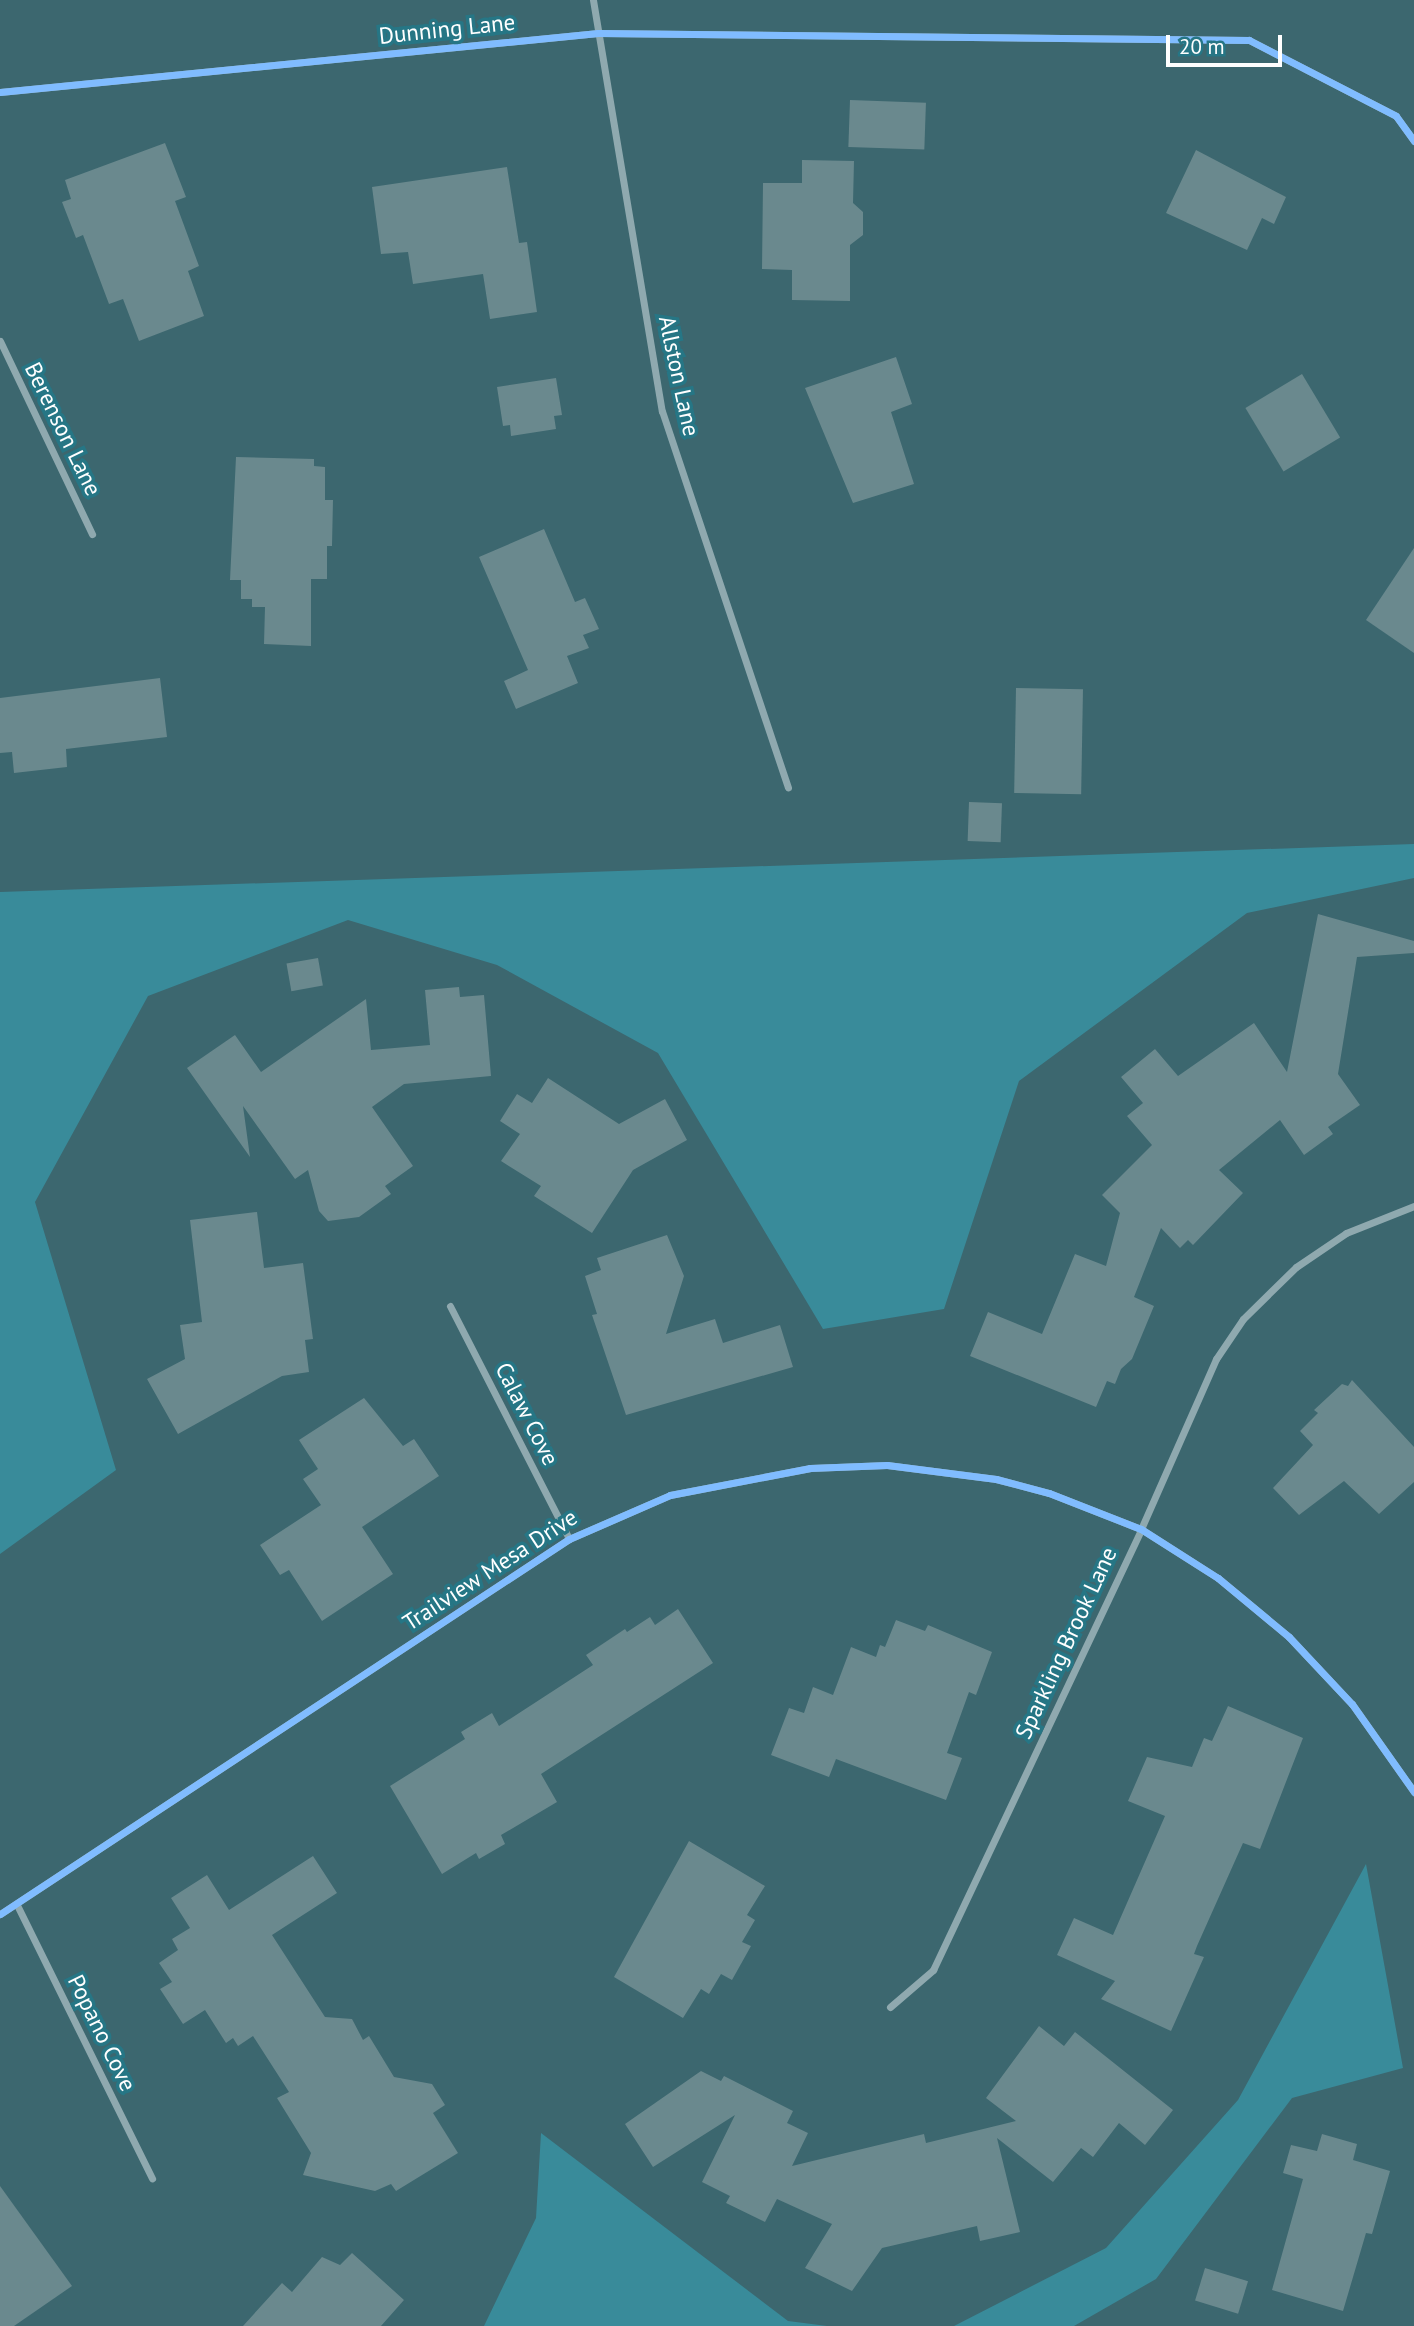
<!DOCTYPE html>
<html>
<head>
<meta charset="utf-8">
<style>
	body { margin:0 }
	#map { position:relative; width:1414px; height:2326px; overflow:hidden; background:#3c676f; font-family:"PT Sans",sans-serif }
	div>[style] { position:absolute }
	.green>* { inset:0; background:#398b9a }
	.building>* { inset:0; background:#6a898e; transform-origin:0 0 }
	.street>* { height:7px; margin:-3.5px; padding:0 3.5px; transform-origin:3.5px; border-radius:3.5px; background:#8fa9af }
	.cycleway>* { height:7px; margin:-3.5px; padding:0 3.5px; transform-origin:3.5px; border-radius:3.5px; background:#80bcff }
	span { translate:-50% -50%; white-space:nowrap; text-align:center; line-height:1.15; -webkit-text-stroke:7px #267685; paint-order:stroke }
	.street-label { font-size:23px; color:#fff }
	.scale { position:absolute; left:1166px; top:35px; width:116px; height:32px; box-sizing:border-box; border:4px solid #fff; border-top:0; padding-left:9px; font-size:21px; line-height:24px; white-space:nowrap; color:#fff; -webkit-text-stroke:5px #267685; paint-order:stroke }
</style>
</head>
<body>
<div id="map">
	<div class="green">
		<div style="clip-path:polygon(1414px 844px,1414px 878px,1247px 913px,1019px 1081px,944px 1309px,823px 1329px,658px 1053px,497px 965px,348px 920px,148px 996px,35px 1202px,116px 1470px,0 1554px,0 892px)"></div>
		<div style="clip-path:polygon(1366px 1864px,1403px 2068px,1292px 2098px,1156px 2279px,1074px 2326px,954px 2326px,1106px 2248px,1238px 2100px)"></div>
		<div style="clip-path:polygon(541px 2133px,788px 2321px,827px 2326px,484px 2326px,536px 2218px)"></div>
	</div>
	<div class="building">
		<div style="left:850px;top:100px;width:76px;height:47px;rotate:2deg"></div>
		<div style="clip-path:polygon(165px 143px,186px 197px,175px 201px,199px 266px,188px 271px,204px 316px,139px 341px,123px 299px,109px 304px,83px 235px,76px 238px,62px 202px,71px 199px,65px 180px)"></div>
		<div style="clip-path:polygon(1196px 150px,1286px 197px,1274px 224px,1262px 218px,1247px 250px,1166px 213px)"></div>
		<div style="clip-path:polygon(802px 160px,854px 161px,853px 203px,863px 212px,863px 235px,850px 245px,850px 301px,792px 300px,792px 270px,762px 269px,763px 183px,802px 183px)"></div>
		<div style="clip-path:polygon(507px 167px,519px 243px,527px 242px,537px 312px,490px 319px,483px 274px,413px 284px,408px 252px,381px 254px,372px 187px)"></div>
		<div style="clip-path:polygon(896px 357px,912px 404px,891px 412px,914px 484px,853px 503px,805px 388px)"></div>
		<div style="left:1302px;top:374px;width:74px;height:66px;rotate:59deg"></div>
		<div style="clip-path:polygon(556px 378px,562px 415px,554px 416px,556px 429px,511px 436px,510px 425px,503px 426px,497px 387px)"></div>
		<div style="clip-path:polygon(236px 457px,314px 459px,314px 466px,325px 467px,325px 500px,333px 500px,332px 546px,327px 546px,327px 579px,311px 579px,311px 646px,264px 644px,265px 607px,252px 607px,252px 599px,241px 599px,241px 580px,230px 580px)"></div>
		<div style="clip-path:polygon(544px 529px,575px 602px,585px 598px,599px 629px,583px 635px,589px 648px,567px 656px,578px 683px,516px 709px,504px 681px,528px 670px,479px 557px)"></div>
		<div style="clip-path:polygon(1414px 548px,1414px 653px,1366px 620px)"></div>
		<div style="clip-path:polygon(160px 678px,167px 737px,66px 749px,67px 767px,14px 773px,12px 752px,0 753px,0 698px)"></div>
		<div style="left:1016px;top:688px;width:67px;height:105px;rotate:1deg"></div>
		<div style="left:969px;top:802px;width:33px;height:39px;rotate:2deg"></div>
		<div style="clip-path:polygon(1318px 914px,1414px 941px,1414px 953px,1357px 957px,1338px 1074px,1360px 1105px,1328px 1127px,1333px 1134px,1304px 1155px,1280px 1120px,1219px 1170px,1243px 1193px,1193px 1245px,1188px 1240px,1180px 1248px,1161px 1228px,1134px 1297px,1154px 1306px,1132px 1359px,1121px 1369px,1115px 1384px,1107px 1381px,1096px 1407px,970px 1356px,988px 1312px,1042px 1334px,1075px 1254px,1106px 1266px,1120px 1213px,1102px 1195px,1152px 1145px,1127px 1116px,1143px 1103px,1121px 1077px,1155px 1049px,1178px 1076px,1254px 1023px,1287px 1072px)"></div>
		<div style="left:318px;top:958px;width:28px;height:32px;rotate:80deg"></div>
		<div style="clip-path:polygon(459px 987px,460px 997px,484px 995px,491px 1076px,404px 1084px,372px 1107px,413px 1166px,385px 1186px,391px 1194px,359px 1217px,328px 1221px,319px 1211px,308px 1170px,295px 1179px,243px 1106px,250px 1157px,187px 1068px,235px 1035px,261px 1072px,366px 999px,371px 1050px,430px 1045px,425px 990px)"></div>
		<div style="clip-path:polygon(548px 1078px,619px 1124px,665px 1099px,687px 1140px,633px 1170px,592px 1233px,534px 1196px,541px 1186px,501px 1161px,520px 1134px,500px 1121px,517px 1094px,532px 1103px)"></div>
		<div style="clip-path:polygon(257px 1212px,264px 1268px,303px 1263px,313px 1339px,305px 1340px,309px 1372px,282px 1376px,178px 1434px,147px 1379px,185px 1359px,180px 1325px,202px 1322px,190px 1220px)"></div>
		<div style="clip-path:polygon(667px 1235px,684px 1276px,666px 1334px,715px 1319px,723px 1343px,780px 1325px,793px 1367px,626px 1415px,592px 1315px,597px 1314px,585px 1276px,601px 1270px,597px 1258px)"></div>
		<div style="clip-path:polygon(1352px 1380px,1414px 1447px,1414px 1482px,1379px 1514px,1344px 1481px,1299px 1515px,1273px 1488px,1313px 1445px,1300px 1431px,1318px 1413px,1314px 1410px,1342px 1384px,1348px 1386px)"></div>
		<div style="clip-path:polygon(364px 1398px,403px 1446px,414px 1439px,439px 1476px,362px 1527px,393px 1574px,322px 1621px,289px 1570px,280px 1575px,260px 1545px,321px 1505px,303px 1479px,318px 1469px,299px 1440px)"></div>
		<div style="clip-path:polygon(678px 1609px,713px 1663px,541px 1774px,557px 1802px,501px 1835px,505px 1844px,479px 1859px,476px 1853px,442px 1874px,390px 1786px,465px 1739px,461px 1732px,492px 1713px,499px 1726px,593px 1665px,586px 1655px,625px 1629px,627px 1632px,650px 1617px,655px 1625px)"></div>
		<div style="clip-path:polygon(896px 1620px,925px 1631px,928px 1625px,992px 1652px,976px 1695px,969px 1692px,947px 1753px,962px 1758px,946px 1800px,836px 1759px,829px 1777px,771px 1755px,789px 1708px,804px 1713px,813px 1687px,833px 1695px,851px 1647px,876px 1657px,880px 1645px,885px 1647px)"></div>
		<div style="clip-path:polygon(1228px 1706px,1303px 1738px,1260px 1849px,1243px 1843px,1197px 1946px,1194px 1954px,1204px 1957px,1171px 2031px,1101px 1999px,1115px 1981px,1057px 1955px,1074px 1918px,1113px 1935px,1165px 1816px,1128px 1801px,1147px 1757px,1192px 1767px,1204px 1738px,1212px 1741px)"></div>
		<div style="clip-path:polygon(689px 1841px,765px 1886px,747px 1915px,755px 1920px,742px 1942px,751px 1946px,732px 1980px,721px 1974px,709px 1994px,701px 1989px,683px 2018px,614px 1977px)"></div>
		<div style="clip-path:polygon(313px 1856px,337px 1893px,272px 1935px,325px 2017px,352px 2019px,363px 2040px,369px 2036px,394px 2077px,432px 2084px,445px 2105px,433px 2113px,458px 2153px,396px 2191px,391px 2184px,375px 2191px,303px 2175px,311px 2153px,277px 2098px,289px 2092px,253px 2036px,238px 2046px,233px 2038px,226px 2043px,205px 2010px,183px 2024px,160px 1989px,172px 1982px,159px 1963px,178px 1950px,172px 1939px,190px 1928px,171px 1898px,207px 1875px,229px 1910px)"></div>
		<div style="clip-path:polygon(1039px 2026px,1064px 2046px,1075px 2032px,1173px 2110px,1145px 2145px,1119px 2123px,1093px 2157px,1081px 2148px,1053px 2182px,997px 2138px,1020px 2232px,980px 2241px,977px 2226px,882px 2248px,852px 2291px,805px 2268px,832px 2224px,777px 2199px,765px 2222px,726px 2203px,730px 2196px,702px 2182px,735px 2115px,653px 2167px,625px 2124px,701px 2071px,721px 2081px,724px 2076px,793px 2111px,787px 2123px,808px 2133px,792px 2166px,924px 2134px,926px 2143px,1016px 2121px,986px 2098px)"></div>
		<div style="clip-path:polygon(1322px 2134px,1357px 2144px,1353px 2160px,1390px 2171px,1372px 2234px,1366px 2233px,1343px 2311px,1272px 2290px,1303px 2179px,1283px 2173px,1291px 2145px,1317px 2151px)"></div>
		<div style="clip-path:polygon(0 2186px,72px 2286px,14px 2326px,0 2326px)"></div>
		<div style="clip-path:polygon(352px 2253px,404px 2300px,381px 2326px,243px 2326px,282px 2283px,292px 2292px,322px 2257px,340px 2265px)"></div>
		<div style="left:1205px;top:2268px;width:45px;height:34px;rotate:17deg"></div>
	</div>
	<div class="street">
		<div style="left:593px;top:0;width:417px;rotate:80.5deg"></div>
		<div style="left:662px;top:411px;width:397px;rotate:71.5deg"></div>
		<div style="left:0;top:92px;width:601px;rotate:-5.63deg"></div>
		<div style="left:598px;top:33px;width:651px;rotate:0.62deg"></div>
		<div style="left:1249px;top:40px;width:165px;rotate:27.3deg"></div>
		<div style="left:1396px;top:116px;width:31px;rotate:54deg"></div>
		<div style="left:0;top:341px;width:214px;rotate:64.5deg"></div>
		<div style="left:450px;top:1306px;width:262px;rotate:62.9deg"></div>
		<div style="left:17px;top:1905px;width:305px;rotate:63.7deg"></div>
		<div style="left:0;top:1914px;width:681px;rotate:-33.39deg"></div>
		<div style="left:569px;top:1539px;width:110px;rotate:-23.5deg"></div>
		<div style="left:670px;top:1495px;width:143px;rotate:-10.9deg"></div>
		<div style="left:810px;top:1468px;width:77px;rotate:-2.2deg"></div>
		<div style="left:887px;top:1465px;width:110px;rotate:7.3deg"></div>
		<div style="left:996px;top:1479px;width:55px;rotate:14.8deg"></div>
		<div style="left:1049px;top:1493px;width:99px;rotate:21.4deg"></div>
		<div style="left:1141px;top:1529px;width:91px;rotate:32.5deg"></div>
		<div style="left:1218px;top:1578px;width:92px;rotate:39.7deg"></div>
		<div style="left:1289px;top:1637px;width:92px;rotate:46.8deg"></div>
		<div style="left:1352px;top:1704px;width:108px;rotate:54.8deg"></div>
		<div style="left:890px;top:2007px;width:57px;rotate:-40.7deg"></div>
		<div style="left:933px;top:1970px;width:488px;rotate:-64.7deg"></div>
		<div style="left:1141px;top:1529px;width:186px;rotate:-66.2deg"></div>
		<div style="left:1216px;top:1359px;width:48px;rotate:-56deg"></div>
		<div style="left:1243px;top:1319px;width:74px;rotate:-44.5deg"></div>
		<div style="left:1296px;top:1267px;width:60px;rotate:-34.2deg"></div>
		<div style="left:1346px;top:1233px;width:73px;rotate:-21.7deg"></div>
	</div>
	<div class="cycleway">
		<div style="left:0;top:92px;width:601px;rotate:-5.63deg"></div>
		<div style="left:598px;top:33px;width:651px;rotate:0.62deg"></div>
		<div style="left:1249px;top:40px;width:165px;rotate:27.3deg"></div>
		<div style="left:1396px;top:116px;width:31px;rotate:54deg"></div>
		<div style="left:0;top:1914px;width:681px;rotate:-33.39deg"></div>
		<div style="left:569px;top:1539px;width:110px;rotate:-23.5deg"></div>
		<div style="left:670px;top:1495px;width:143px;rotate:-10.9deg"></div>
		<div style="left:810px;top:1468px;width:77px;rotate:-2.2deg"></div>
		<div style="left:887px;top:1465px;width:110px;rotate:7.3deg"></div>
		<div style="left:996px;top:1479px;width:55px;rotate:14.8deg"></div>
		<div style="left:1049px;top:1493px;width:99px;rotate:21.4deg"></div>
		<div style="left:1141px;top:1529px;width:91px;rotate:32.5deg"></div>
		<div style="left:1218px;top:1578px;width:92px;rotate:39.7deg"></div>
		<div style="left:1289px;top:1637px;width:92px;rotate:46.8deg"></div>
		<div style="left:1352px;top:1704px;width:108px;rotate:54.8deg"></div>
	</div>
	<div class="street-label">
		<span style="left:447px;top:29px;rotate:-6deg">Dunning Lane</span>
		<span style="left:679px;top:376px;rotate:78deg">Allston Lane</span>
		<span style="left:63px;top:429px;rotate:64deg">Berenson Lane</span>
		<span style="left:527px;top:1414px;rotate:63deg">Calaw Cove</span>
		<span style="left:490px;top:1570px;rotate:-33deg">Trailview Mesa Drive</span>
		<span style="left:1066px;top:1643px;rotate:-65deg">Sparkling Brook Lane</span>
		<span style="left:102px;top:2033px;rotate:64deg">Popano Cove</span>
	</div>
	<div class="scale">20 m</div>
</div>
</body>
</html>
